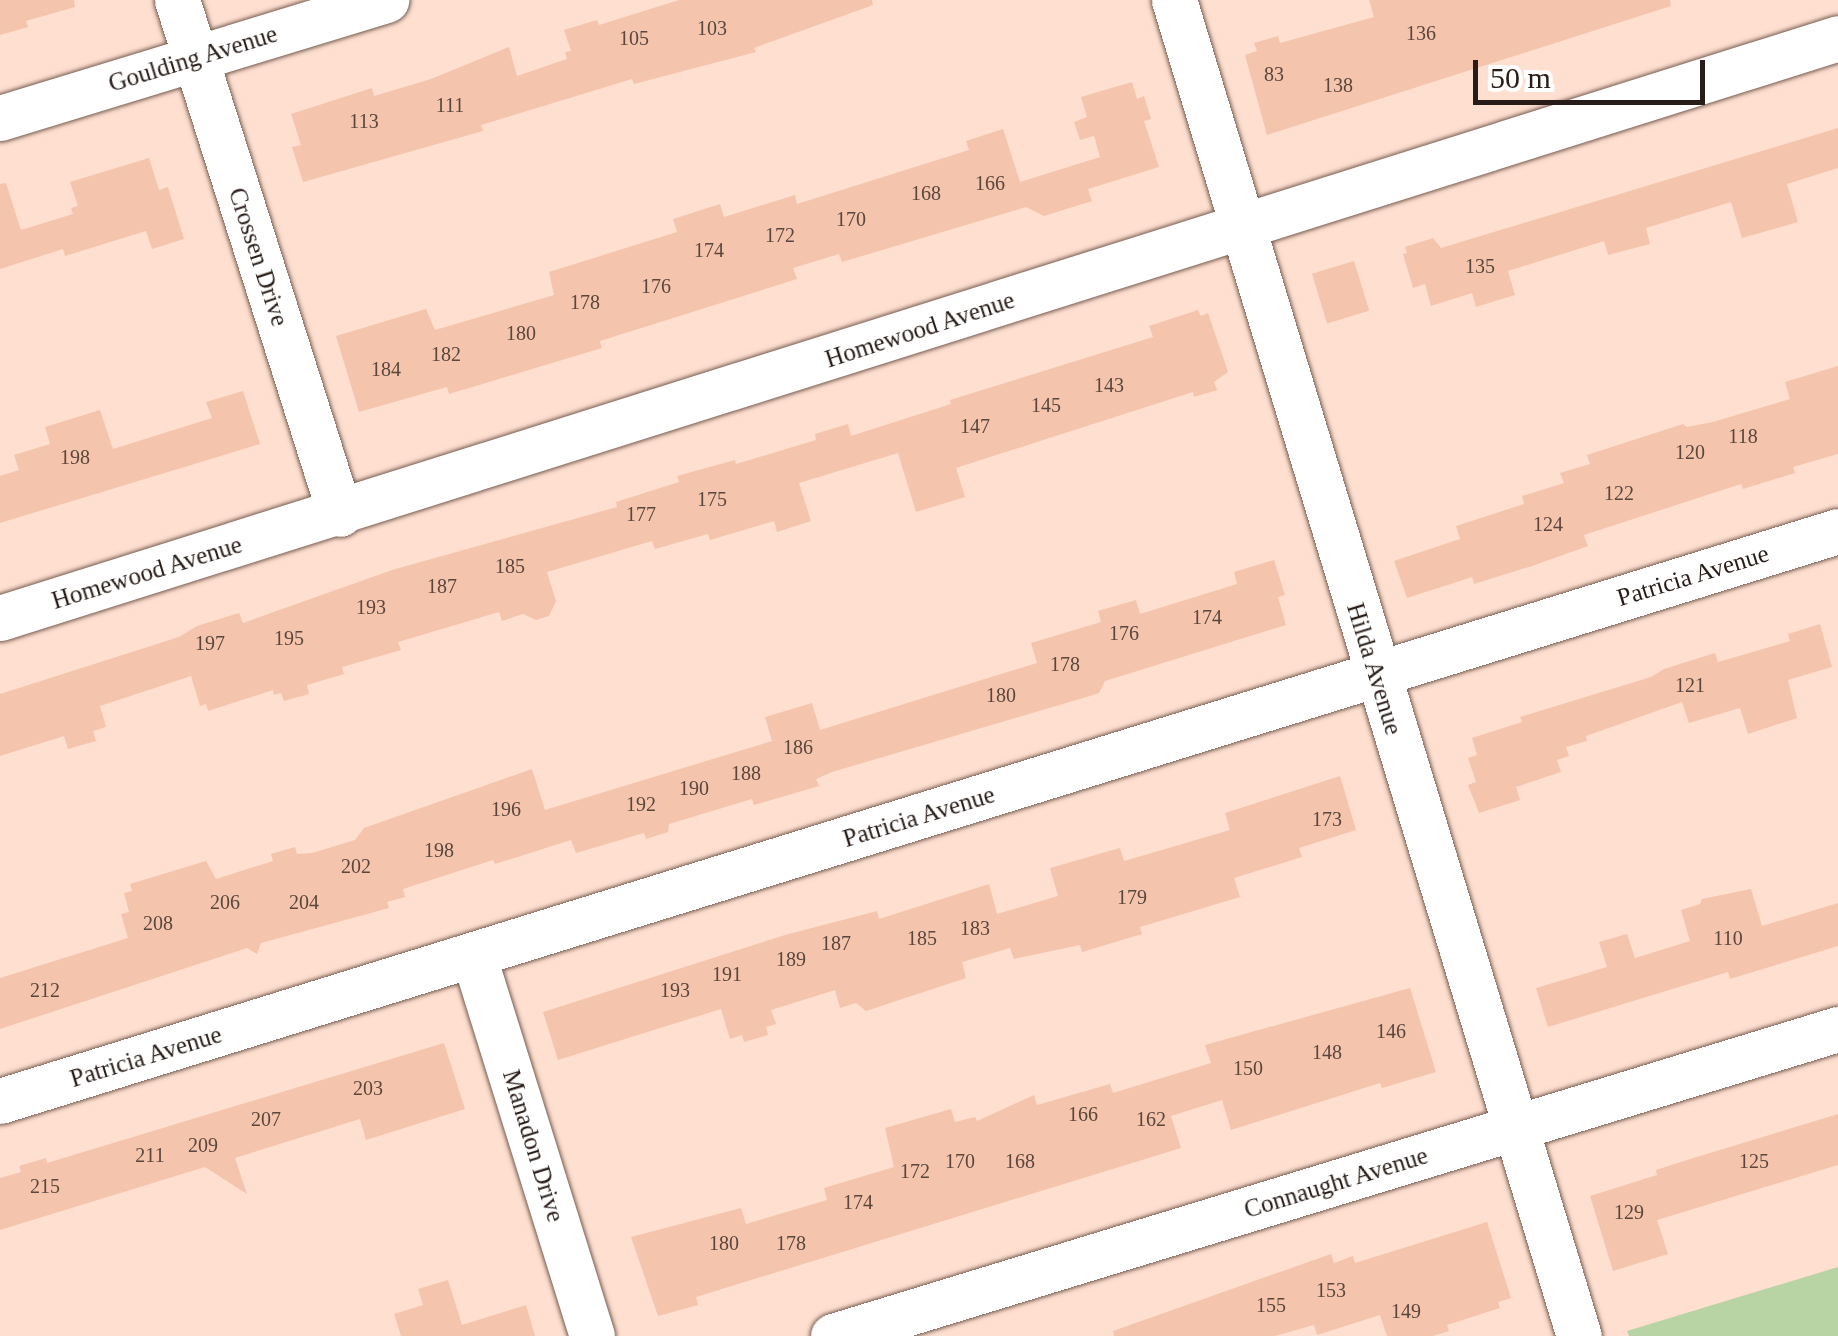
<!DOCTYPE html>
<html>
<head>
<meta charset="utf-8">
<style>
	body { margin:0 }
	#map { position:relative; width:1838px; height:1336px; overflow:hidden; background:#fedfd0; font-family:"Times New Roman",serif }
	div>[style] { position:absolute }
	.green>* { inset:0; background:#b8d3a4 }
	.building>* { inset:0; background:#f5c4ad; transform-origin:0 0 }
	.roads { filter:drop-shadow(0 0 2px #765c50) drop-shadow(0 0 2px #765c50) }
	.minor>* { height:45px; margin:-22.5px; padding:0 22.5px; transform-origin:22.5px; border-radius:22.5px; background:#fff }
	span { translate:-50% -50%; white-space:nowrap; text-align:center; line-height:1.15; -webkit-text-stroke:10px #fff; paint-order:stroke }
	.number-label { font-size:20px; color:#5a463c }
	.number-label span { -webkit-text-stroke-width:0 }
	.street-label { font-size:25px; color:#271c17 }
	.scale { position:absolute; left:1473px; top:60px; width:232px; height:45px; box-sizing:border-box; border:5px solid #271c17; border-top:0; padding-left:12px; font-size:30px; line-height:35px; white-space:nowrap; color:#271c17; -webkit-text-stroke:8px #fff; paint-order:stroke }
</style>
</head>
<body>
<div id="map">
	<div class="green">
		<div style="clip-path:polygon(1838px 1267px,1838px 1336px,1629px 1336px,1627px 1331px)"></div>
	</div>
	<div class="building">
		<div style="clip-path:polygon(0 0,74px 0,75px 7px,26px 21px,28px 27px,0 35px)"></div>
		<div style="clip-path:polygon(679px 0,872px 0,873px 5px,754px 48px,756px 52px,634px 84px,632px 79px,481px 125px,483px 131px,303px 182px,292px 147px,301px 145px,291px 114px,372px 88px,374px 96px,431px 79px,509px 47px,517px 76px,567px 59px,565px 52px,571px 51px,564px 30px,597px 20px,599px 25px)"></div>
		<div style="clip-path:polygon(1369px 0,1670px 0,1671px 6px,1267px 135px,1245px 55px,1257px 51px,1254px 43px,1278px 36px,1280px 43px,1374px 17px)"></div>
		<div style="clip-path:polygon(1132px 82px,1137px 99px,1144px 96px,1151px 119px,1144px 121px,1159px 167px,1088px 189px,1092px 201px,1044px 216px,1026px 207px,842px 262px,839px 254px,793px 268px,797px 279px,600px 341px,602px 348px,449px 394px,447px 387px,359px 412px,336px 336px,426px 309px,435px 330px,554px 295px,549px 272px,677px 232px,673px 219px,720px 204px,724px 217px,795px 195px,797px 204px,969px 150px,966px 141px,1003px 129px,1020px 182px,1100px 157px,1094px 136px,1080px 140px,1074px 122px,1087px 117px,1081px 97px)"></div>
		<div style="clip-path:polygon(1838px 128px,1838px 168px,1787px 184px,1798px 222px,1742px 238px,1731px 202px,1646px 228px,1650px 244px,1608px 255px,1604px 241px,1508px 271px,1515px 295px,1476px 307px,1472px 293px,1431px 306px,1425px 284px,1413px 288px,1403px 254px,1407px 253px,1405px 247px,1433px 238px,1441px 248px)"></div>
		<div style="clip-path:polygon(149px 158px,159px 190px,168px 187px,184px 239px,152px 249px,146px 231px,65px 256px,63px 249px,0 269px,0 184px,6px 183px,21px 230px,73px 214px,71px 208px,78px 206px,70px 182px)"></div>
		<div style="left:1354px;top:261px;width:52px;height:44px;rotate:73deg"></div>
		<div style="clip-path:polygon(1198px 310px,1201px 316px,1208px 313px,1228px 372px,1214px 382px,1217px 390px,1194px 397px,1193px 392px,956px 468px,965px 497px,916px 512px,898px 453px,799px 483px,811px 521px,777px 532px,774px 521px,710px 540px,708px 534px,655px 549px,652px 541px,547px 572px,556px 601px,549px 616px,536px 620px,523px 614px,502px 621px,499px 612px,398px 642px,401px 650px,342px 667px,344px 674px,307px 685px,309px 694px,284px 701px,281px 693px,274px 695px,273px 690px,208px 711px,206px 704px,200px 706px,191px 676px,100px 706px,106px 727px,93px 731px,96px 741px,68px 749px,64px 736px,0 756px,0 694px,179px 637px,197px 626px,239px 613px,243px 623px,392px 570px,617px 507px,616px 502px,679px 482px,677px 476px,735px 460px,736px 464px,816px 440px,815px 434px,848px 424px,851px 436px,951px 404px,950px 400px,1153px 337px,1149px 326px)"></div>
		<div style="clip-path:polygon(1838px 366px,1838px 454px,1793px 467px,1795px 473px,1743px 489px,1741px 484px,1584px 535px,1588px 546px,1532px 566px,1474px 584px,1472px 577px,1407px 598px,1394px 561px,1460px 539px,1456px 526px,1524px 504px,1522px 496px,1564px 483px,1560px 473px,1590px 464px,1587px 455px,1683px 424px,1687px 427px,1713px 422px,1790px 399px,1785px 382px)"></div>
		<div style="clip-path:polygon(243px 391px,260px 444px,0 523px,0 476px,19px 470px,14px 455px,50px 444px,45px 427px,100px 410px,113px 449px,212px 418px,206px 402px)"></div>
		<div style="clip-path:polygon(1274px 560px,1285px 595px,1278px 597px,1286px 625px,1105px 681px,1099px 693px,1090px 696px,832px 772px,816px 779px,819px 786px,754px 805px,752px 799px,669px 824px,668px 832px,646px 839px,644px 833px,576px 853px,571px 840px,495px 864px,493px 860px,403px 889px,405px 897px,387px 902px,389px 908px,261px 943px,257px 954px,247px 948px,0 1029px,0 978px,128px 938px,121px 914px,129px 912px,124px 893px,132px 891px,130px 884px,206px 861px,216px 879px,273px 861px,271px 854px,295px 847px,297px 854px,312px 853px,355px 840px,364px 828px,532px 769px,545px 810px,772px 741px,765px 717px,812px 703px,820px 730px,1037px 663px,1031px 643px,1101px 622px,1098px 611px,1136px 600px,1140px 614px,1237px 584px,1234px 572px)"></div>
		<div style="clip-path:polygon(1820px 624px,1832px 667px,1788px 680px,1797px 718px,1748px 734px,1740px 708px,1689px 723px,1682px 702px,1586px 736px,1587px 741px,1566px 747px,1569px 756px,1557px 760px,1561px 772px,1516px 787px,1520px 800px,1479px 813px,1468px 785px,1476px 782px,1468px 758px,1477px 755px,1472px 738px,1522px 722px,1520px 717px,1651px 677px,1664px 669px,1715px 653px,1718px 662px,1790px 641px,1788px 634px)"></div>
		<div style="clip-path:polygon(1340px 776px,1356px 830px,1299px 848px,1302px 857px,1234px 878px,1240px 897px,1140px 927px,1142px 934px,1082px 952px,1080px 945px,1014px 959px,1010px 948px,962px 962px,966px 978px,866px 1011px,856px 1003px,840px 1008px,835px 990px,771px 1010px,776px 1024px,766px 1027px,768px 1035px,744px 1042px,742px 1035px,730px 1039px,721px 1009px,558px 1060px,543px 1012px,785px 935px,877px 911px,879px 919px,989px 884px,997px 914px,1058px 896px,1050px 868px,1120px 848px,1124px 861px,1230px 830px,1225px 813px)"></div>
		<div style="clip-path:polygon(1751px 889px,1762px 926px,1838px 903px,1838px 946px,1730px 979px,1728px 972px,1548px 1027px,1536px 988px,1607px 967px,1599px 942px,1627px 934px,1635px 958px,1690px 941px,1681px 910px,1700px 904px,1702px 899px)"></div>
		<div style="clip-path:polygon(1410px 988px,1436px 1072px,1382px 1088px,1380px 1083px,1231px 1130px,1222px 1100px,1171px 1116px,1181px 1148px,696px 1297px,698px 1305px,658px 1316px,631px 1237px,741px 1208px,746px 1224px,827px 1200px,824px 1188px,894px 1167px,885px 1128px,951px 1109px,955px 1122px,975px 1117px,977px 1121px,1034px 1095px,1037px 1105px,1110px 1084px,1113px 1093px,1211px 1063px,1205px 1045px)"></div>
		<div style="clip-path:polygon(444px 1043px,465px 1109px,366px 1140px,360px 1119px,235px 1158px,247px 1194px,205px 1167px,0 1230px,0 1178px,21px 1172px,19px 1166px,46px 1158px,47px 1163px)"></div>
		<div style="clip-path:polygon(1838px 1114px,1838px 1165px,1657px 1220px,1668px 1254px,1613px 1271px,1590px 1196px,1657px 1175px,1656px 1170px,1687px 1160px)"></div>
		<div style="clip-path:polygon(1487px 1222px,1511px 1298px,1498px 1302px,1500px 1308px,1447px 1325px,1449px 1331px,1433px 1336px,1387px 1336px,1380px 1315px,1317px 1335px,1314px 1325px,1275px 1336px,1114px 1336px,1113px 1331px,1331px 1254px,1334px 1263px,1353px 1256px,1355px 1263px)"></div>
		<div style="clip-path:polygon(448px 1280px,462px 1325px,526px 1305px,535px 1336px,401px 1336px,394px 1314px,423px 1305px,418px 1289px)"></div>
	</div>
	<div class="roads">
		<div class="minor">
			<div style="left:177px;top:0;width:539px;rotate:72.41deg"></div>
			<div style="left:1174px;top:0;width:1396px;rotate:73.14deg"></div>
			<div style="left:0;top:118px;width:404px;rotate:-17deg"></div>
			<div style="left:0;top:618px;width:1927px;rotate:-17.51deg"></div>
			<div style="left:474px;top:957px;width:397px;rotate:72.7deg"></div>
			<div style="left:0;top:1101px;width:1924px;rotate:-17.23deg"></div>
			<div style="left:833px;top:1336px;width:1051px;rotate:-16.99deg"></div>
		</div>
	</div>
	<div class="number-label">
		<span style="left:712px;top:28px">103</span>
		<span style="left:1421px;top:33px">136</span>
		<span style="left:634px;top:38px">105</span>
		<span style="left:1274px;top:74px">83</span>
		<span style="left:1338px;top:85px">138</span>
		<span style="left:450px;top:105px">111</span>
		<span style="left:364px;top:121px">113</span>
		<span style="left:990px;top:183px">166</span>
		<span style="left:926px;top:193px">168</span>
		<span style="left:851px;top:219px">170</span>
		<span style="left:780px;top:235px">172</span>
		<span style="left:709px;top:250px">174</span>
		<span style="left:1480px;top:266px">135</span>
		<span style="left:656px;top:286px">176</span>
		<span style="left:585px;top:302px">178</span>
		<span style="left:521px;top:333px">180</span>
		<span style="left:446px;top:354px">182</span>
		<span style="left:386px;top:369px">184</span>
		<span style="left:1109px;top:385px">143</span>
		<span style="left:1046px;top:405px">145</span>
		<span style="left:975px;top:426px">147</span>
		<span style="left:1743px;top:436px">118</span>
		<span style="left:1690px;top:452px">120</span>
		<span style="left:75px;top:457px">198</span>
		<span style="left:1619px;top:493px">122</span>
		<span style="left:712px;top:499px">175</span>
		<span style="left:641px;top:514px">177</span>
		<span style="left:1548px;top:524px">124</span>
		<span style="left:510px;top:566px">185</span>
		<span style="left:442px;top:586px">187</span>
		<span style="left:371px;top:607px">193</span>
		<span style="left:1207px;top:617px">174</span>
		<span style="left:1124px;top:633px">176</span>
		<span style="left:289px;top:638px">195</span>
		<span style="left:210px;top:643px">197</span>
		<span style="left:1065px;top:664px">178</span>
		<span style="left:1690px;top:685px">121</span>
		<span style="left:1001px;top:695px">180</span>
		<span style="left:798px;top:747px">186</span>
		<span style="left:746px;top:773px">188</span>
		<span style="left:694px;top:788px">190</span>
		<span style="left:641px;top:804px">192</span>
		<span style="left:506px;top:809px">196</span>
		<span style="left:1327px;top:819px">173</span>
		<span style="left:439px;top:850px">198</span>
		<span style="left:356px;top:866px">202</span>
		<span style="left:1132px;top:897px">179</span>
		<span style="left:225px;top:902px">206</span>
		<span style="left:304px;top:902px">204</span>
		<span style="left:158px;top:923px">208</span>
		<span style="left:975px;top:928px">183</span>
		<span style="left:922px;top:938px">185</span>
		<span style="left:1728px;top:938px">110</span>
		<span style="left:836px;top:943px">187</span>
		<span style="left:791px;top:959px">189</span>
		<span style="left:727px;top:974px">191</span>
		<span style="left:45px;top:990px">212</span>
		<span style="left:675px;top:990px">193</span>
		<span style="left:1391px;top:1031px">146</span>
		<span style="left:1327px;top:1052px">148</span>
		<span style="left:1248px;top:1068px">150</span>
		<span style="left:368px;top:1088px">203</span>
		<span style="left:1083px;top:1114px">166</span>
		<span style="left:266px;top:1119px">207</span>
		<span style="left:1151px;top:1119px">162</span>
		<span style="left:203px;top:1145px">209</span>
		<span style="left:150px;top:1155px">211</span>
		<span style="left:960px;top:1161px">170</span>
		<span style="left:1020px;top:1161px">168</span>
		<span style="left:1754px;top:1161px">125</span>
		<span style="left:915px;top:1171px">172</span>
		<span style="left:45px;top:1186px">215</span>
		<span style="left:858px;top:1202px">174</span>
		<span style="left:1629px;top:1212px">129</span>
		<span style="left:724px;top:1243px">180</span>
		<span style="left:791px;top:1243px">178</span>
		<span style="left:1331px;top:1290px">153</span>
		<span style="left:1271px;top:1305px">155</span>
		<span style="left:1406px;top:1311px">149</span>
	</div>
	<div class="street-label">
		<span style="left:193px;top:59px;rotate:-17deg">Goulding Avenue</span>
		<span style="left:258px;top:257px;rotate:72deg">Crossen Drive</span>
		<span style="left:920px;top:330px;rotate:-18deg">Homewood Avenue</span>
		<span style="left:147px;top:573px;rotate:-17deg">Homewood Avenue</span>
		<span style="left:1693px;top:576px;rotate:-17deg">Patricia Avenue</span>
		<span style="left:1374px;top:669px;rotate:73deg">Hilda Avenue</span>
		<span style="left:919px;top:817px;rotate:-17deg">Patricia Avenue</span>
		<span style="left:146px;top:1057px;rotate:-17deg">Patricia Avenue</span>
		<span style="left:533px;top:1146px;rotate:73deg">Manadon Drive</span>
		<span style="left:1336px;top:1183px;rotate:-17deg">Connaught Avenue</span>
	</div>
	<div class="scale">50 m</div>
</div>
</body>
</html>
